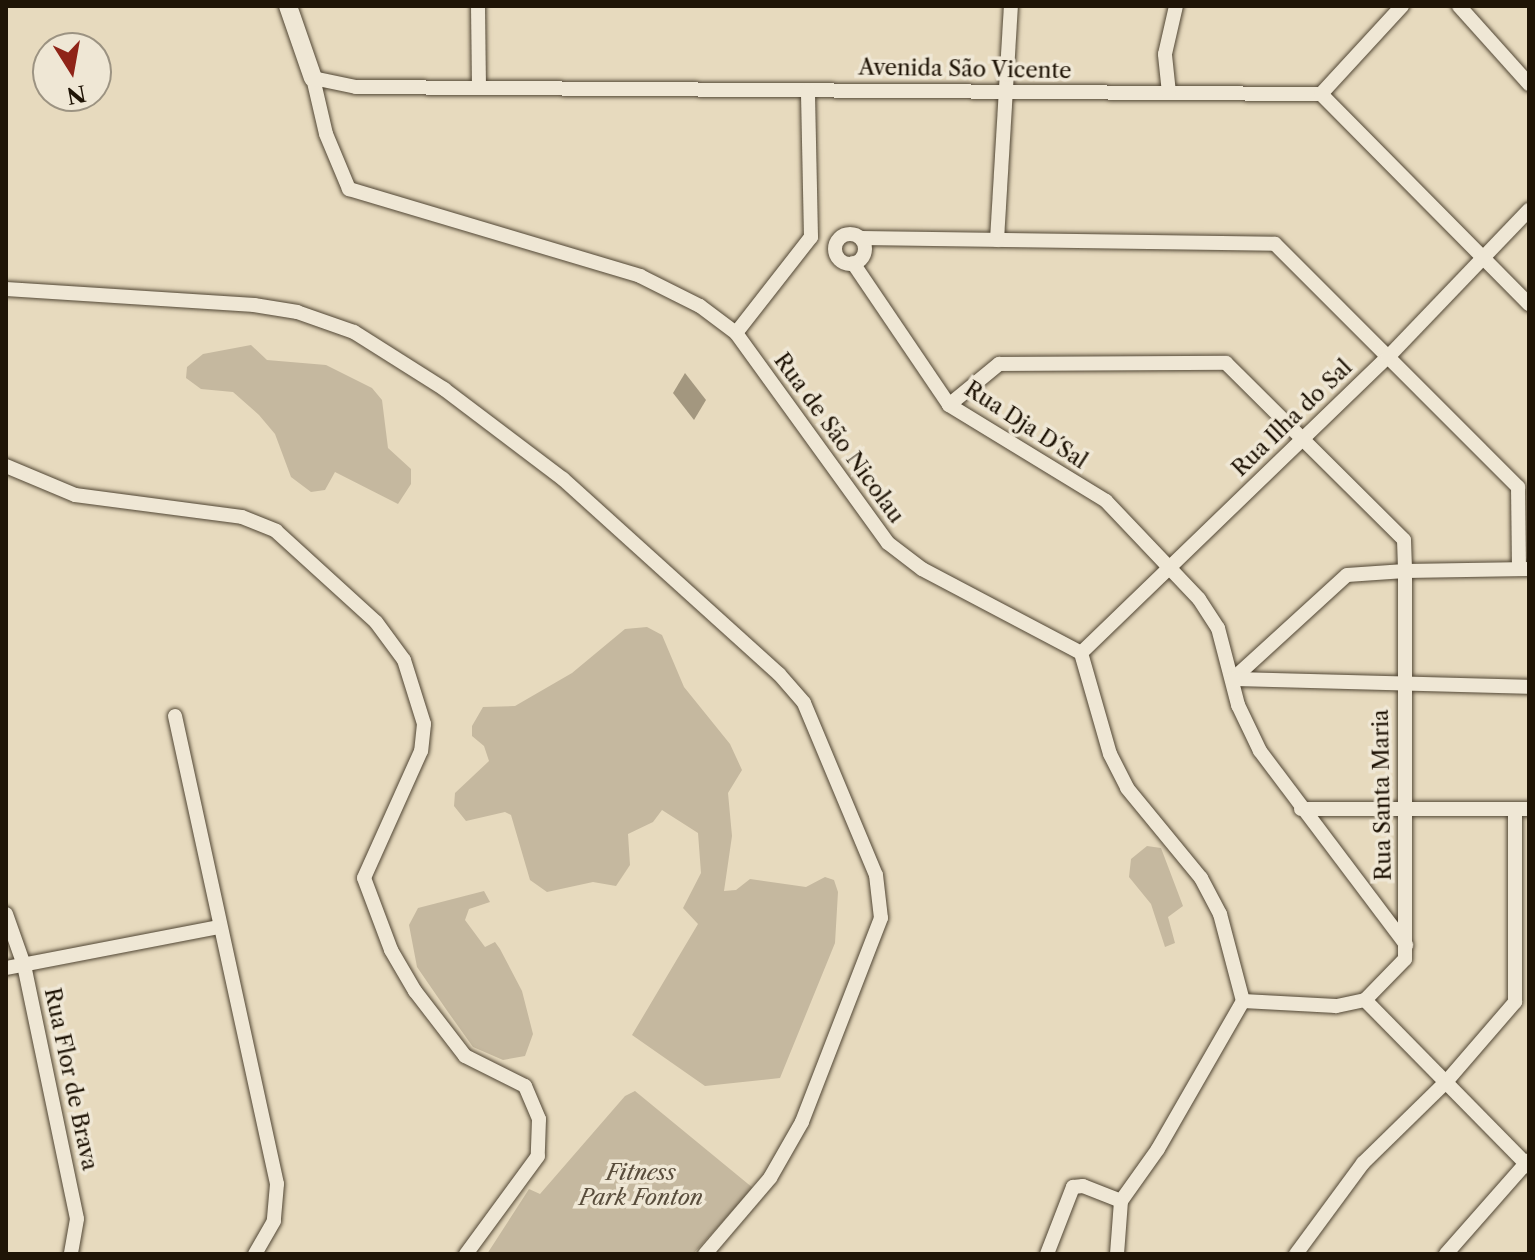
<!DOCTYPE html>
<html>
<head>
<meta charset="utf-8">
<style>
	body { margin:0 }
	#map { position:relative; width:1535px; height:1260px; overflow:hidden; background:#e7dabe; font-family:"Libre Caslon Text",serif }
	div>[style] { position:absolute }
	.green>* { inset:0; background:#c5b89f }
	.water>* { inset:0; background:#a3977f }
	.roads { filter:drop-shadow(0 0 2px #514634) drop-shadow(0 0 2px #514634) }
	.minor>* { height:14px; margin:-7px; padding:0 7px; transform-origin:7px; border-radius:7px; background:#efe7d5 }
	.minor>.ring { margin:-7px; padding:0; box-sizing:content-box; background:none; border:14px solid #efe7d5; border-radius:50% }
	.tertiary>* { height:18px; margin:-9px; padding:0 9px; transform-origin:9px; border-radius:9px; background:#efe7d5 }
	span { translate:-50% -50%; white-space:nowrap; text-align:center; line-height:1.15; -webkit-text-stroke:7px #efe7d5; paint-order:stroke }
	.street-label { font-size:22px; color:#1f1406 }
	.park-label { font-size:22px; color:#594d3c; font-style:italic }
	.frame { position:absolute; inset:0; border:8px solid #1f1406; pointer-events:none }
	.north { position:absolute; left:32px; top:32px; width:80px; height:80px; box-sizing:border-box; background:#efe7d5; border:2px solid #9c9382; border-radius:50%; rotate:169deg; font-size:22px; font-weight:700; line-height:32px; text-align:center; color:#1f1406 }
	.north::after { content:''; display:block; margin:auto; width:28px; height:36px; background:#8f2418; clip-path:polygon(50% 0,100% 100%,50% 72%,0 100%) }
</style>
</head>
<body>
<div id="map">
	<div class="green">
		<div style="clip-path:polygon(251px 345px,267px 360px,326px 365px,372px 388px,382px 400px,388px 448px,411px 469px,411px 484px,398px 504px,335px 472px,325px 490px,311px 492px,291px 477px,275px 434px,259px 415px,233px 392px,201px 389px,186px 378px,187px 367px,203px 354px)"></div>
		<div style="clip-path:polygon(647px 627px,662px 635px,684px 687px,730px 744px,742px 770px,728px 793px,732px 836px,724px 891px,736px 890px,750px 879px,806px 887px,825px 877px,834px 880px,838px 892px,835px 943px,780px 1078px,705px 1086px,632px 1035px,698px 924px,683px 908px,701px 873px,698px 833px,662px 810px,653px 822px,628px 834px,630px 865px,616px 886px,593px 882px,547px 892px,530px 880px,511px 815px,505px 812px,466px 821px,454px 806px,455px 793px,489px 761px,484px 746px,472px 736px,472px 726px,483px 707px,515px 706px,572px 673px,625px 629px)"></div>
		<div style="clip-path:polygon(1147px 846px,1161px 848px,1183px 906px,1168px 917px,1175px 943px,1165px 947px,1151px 904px,1129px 877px,1131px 859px)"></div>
		<div style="clip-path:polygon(484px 891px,490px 902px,469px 909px,465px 920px,485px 947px,495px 942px,500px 949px,522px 991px,533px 1034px,525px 1056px,503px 1060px,473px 1047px,448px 1012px,417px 967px,409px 925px,418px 908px)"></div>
		<div style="clip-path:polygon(635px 1091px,753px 1188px,693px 1254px,487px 1254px,529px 1189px,540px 1194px,625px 1096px)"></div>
	</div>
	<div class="water">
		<div style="clip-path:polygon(685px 373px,706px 400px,694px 420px,673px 393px)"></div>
	</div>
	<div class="roads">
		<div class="minor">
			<div style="left:478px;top:6px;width:81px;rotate:89.3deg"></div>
			<div style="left:1459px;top:6px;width:105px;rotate:48.1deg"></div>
			<div style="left:313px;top:78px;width:57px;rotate:76.9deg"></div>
			<div style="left:326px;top:134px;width:60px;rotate:67.3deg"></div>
			<div style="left:349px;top:189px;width:304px;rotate:16.6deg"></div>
			<div style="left:640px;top:276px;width:67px;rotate:26.6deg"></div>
			<div style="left:700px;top:306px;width:45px;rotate:36.9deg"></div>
			<div style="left:736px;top:333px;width:259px;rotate:54.1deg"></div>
			<div style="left:888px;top:543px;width:43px;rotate:37.4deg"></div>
			<div style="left:922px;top:569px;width:180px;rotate:27.8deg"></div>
			<div style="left:1081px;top:653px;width:105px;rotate:74deg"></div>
			<div style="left:1110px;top:754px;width:38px;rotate:63deg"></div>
			<div style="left:1127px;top:788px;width:117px;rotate:50.6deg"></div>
			<div style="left:1201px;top:878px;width:41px;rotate:62.2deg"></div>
			<div style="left:1220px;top:914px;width:90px;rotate:75.2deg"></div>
			<div style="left:1243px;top:1001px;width:171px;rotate:119.9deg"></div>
			<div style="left:1158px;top:1149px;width:64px;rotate:125.4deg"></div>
			<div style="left:1121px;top:1201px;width:53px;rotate:94.3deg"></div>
			<div style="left:313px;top:78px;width:44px;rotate:11.8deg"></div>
			<div style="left:356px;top:87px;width:965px;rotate:0.42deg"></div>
			<div style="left:1321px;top:94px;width:296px;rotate:45.3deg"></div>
			<div style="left:1169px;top:93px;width:39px;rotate:-96deg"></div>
			<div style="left:1165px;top:54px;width:49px;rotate:-77.1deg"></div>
			<div style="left:1321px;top:94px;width:120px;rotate:-47.4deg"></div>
			<div class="ring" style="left:835px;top:234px;width:16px;height:16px"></div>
			<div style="left:861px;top:238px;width:414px;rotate:0.8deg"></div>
			<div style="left:1275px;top:244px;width:344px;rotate:45deg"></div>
			<div style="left:1518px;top:487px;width:82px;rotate:89.3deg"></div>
			<div style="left:997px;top:240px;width:234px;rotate:-86.6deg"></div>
			<div style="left:853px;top:263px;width:171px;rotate:55.9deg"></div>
			<div style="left:949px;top:405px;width:184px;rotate:31.4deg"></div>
			<div style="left:1106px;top:501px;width:135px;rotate:46.5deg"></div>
			<div style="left:1199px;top:599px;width:35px;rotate:57deg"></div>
			<div style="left:1218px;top:628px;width:80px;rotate:75.4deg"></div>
			<div style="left:1238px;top:705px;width:51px;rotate:64.4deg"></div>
			<div style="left:1260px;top:751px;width:243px;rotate:53deg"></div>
			<div style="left:6px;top:289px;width:249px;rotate:3.7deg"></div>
			<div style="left:254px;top:305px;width:44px;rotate:9.2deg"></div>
			<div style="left:297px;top:312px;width:60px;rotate:19.3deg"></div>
			<div style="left:354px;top:332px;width:107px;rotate:32.3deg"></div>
			<div style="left:444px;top:389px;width:149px;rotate:37.1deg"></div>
			<div style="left:563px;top:479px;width:291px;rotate:42.1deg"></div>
			<div style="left:779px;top:674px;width:38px;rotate:49deg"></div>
			<div style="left:804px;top:703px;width:186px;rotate:67.3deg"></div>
			<div style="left:876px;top:875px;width:43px;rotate:83.4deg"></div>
			<div style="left:881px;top:918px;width:219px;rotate:111.2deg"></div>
			<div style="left:802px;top:1122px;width:64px;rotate:119.7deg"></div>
			<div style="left:770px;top:1178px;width:100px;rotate:130.5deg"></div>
			<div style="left:736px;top:333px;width:122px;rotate:-52deg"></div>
			<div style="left:811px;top:237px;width:147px;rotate:-91.2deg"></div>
			<div style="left:949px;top:405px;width:65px;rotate:-39.4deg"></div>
			<div style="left:999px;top:364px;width:227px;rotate:-0.3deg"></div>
			<div style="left:1226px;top:363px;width:251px;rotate:44.8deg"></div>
			<div style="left:1404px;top:540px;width:31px;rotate:88deg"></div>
			<div style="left:1405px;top:571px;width:124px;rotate:-0.9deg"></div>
			<div style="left:6px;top:466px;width:75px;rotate:22.8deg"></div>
			<div style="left:75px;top:495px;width:168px;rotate:7.5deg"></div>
			<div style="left:242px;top:517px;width:37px;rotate:22deg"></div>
			<div style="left:276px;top:531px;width:135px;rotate:42.3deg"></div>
			<div style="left:376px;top:622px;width:47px;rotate:53.6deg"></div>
			<div style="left:404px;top:660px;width:67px;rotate:72.6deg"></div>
			<div style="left:424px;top:724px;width:27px;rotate:96deg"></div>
			<div style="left:421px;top:751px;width:139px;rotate:114.2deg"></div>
			<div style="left:364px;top:878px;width:77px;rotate:69.4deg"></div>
			<div style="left:391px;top:950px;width:48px;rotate:59.7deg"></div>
			<div style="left:415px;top:991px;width:82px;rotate:52.4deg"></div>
			<div style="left:465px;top:1056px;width:67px;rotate:26.6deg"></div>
			<div style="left:525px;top:1086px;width:36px;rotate:67deg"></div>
			<div style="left:539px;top:1119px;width:37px;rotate:92deg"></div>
			<div style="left:538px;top:1156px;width:122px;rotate:126.3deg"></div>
			<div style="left:1081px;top:653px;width:426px;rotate:-44deg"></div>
			<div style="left:1388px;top:357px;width:204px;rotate:-46.2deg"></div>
			<div style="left:1233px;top:679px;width:154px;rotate:-42.4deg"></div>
			<div style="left:1347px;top:575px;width:58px;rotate:-3.9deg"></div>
			<div style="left:1405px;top:571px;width:388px;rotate:90deg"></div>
			<div style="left:1405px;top:959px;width:57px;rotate:134.3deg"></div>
			<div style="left:1365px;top:1000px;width:30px;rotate:168deg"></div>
			<div style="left:1336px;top:1006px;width:93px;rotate:-176.9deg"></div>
			<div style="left:1233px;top:679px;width:296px;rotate:1.5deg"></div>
			<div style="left:175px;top:716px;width:479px;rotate:77.7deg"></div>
			<div style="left:277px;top:1184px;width:37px;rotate:95deg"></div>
			<div style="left:274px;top:1221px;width:38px;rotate:120deg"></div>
			<div style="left:1301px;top:809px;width:228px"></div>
			<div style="left:6px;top:914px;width:54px;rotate:70.6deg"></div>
			<div style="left:24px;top:965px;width:259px;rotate:78.2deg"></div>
			<div style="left:77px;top:1219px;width:36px;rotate:100deg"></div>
			<div style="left:6px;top:968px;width:217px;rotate:-10.9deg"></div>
			<div style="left:1365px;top:1000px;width:234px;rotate:45.5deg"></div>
			<div style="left:1047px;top:1254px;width:72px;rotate:-68.8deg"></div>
			<div style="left:1073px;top:1187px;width:10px;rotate:-6deg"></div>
			<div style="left:1083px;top:1186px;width:41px;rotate:21.5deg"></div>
			<div style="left:1296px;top:1254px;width:113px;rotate:-53.6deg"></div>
			<div style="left:1363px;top:1163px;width:116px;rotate:-44.3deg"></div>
			<div style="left:1446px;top:1082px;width:106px;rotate:-49.2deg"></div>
			<div style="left:1515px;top:1002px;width:193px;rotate:-90deg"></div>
			<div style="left:1446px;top:1254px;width:125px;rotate:-48.6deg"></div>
		</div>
		<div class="tertiary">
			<div style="left:288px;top:6px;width:76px;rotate:70.9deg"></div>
		</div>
	</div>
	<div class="street-label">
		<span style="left:965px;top:69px;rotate:1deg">Avenida São Vicente</span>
		<span style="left:1292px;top:418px;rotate:-44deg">Rua Ilha do Sal</span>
		<span style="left:1026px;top:425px;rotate:33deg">Rua Dja D´Sal</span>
		<span style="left:839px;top:438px;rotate:54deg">Rua de São Nicolau</span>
		<span style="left:1382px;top:795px;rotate:-91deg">Rua Santa Maria</span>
		<span style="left:71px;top:1079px;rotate:78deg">Rua Flor de Brava</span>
	</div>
	<div class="park-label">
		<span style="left:641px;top:1185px">Fitness<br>Park Fonton</span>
	</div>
	<div class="frame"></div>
	<div class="north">N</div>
</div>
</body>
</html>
